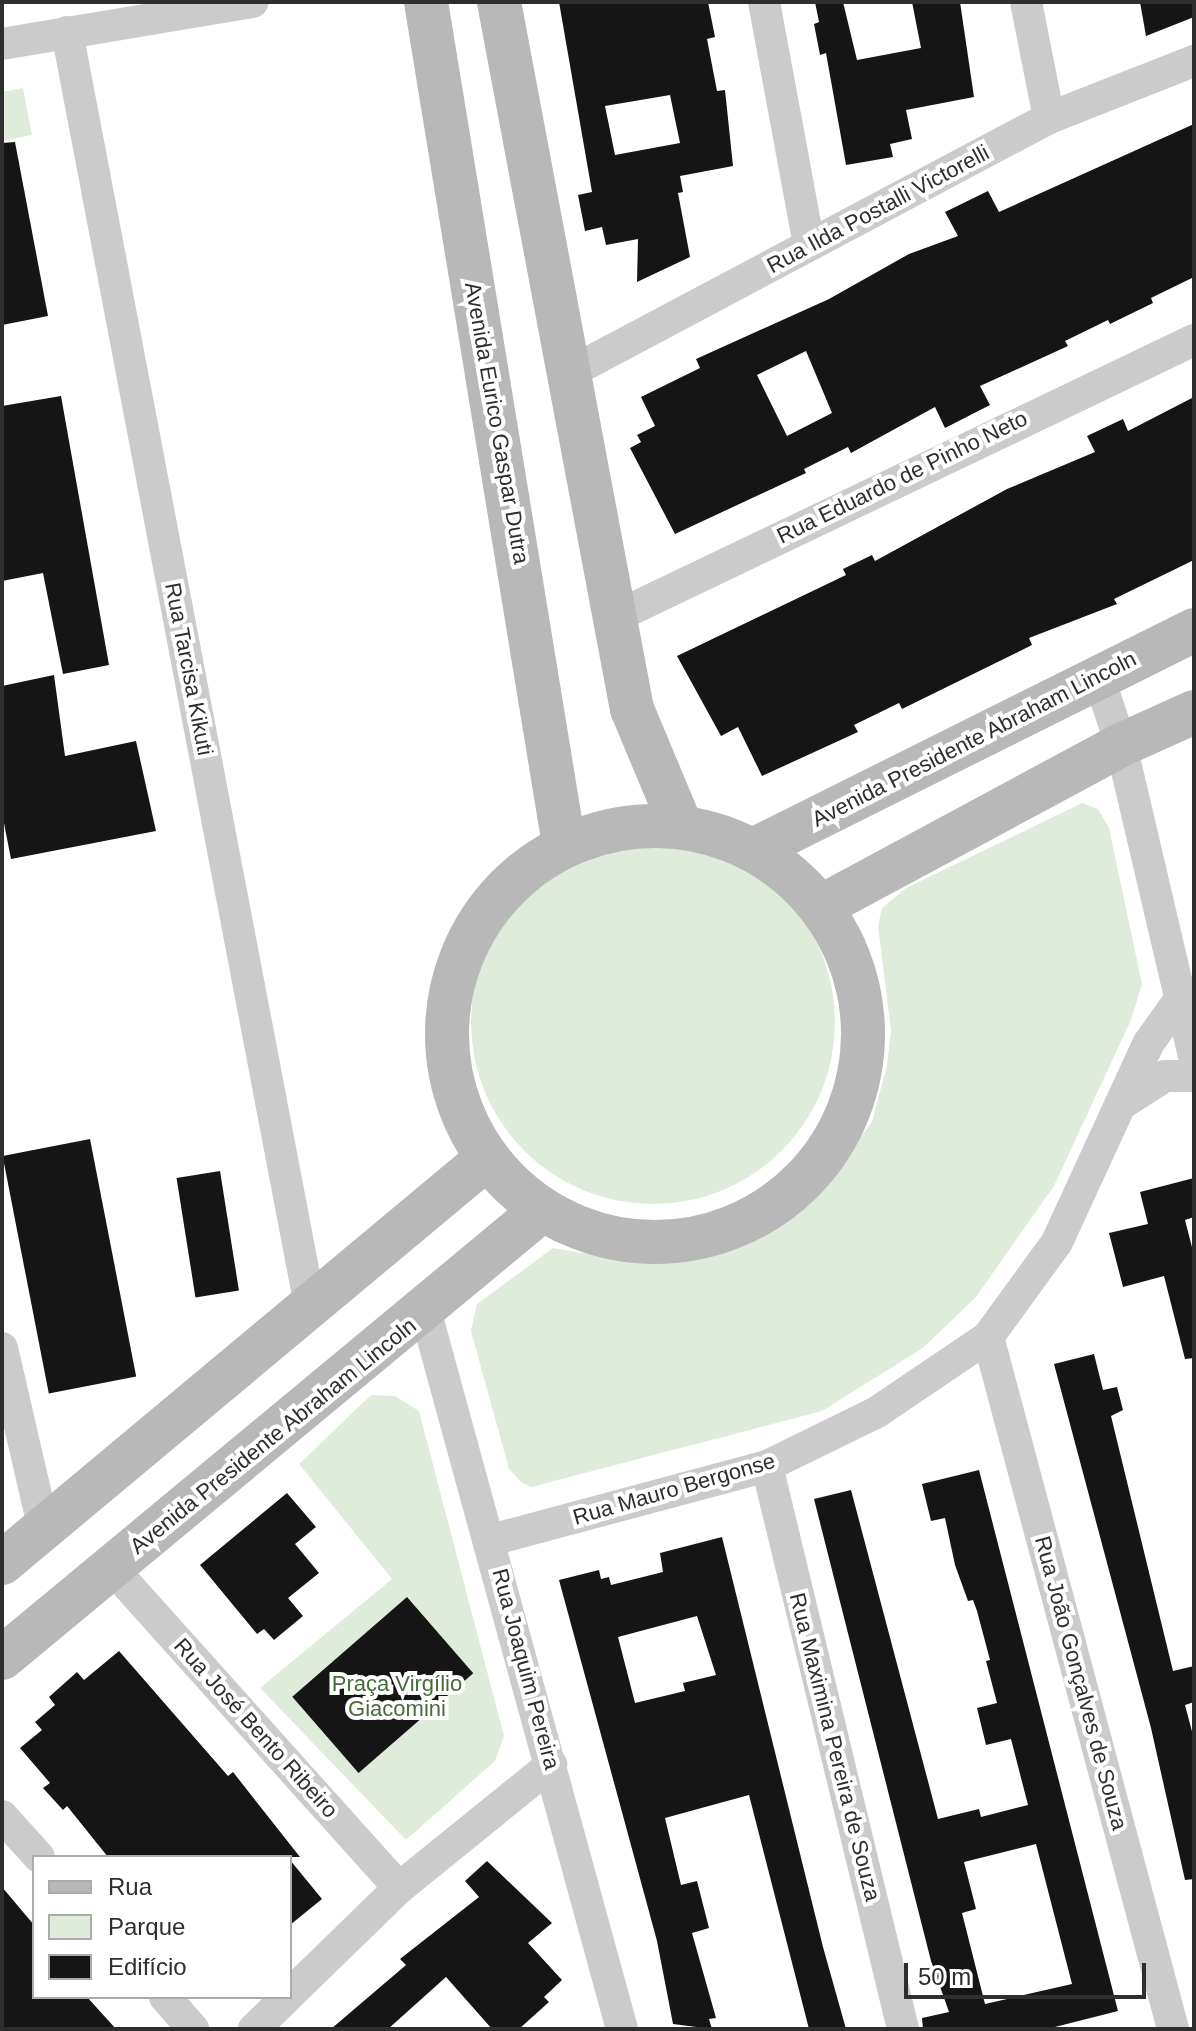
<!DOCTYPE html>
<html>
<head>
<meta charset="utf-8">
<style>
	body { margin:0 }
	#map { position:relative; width:1196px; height:2031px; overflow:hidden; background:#fff; font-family:Arial,sans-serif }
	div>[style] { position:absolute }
	.green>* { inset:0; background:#e0ecdb }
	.round { border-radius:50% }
	.building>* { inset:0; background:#151515; transform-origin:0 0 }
	.street>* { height:32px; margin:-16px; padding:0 16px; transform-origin:16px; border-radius:16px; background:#cbcbcb }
	.secondary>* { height:44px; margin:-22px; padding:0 22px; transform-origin:22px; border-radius:22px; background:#b8b8b8 }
	.secondary>.ring { margin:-22px; padding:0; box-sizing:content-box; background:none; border:44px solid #b8b8b8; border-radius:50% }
	span { translate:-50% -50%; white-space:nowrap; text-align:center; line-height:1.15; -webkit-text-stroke:8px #fff; paint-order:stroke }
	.street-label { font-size:22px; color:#2e2e2e }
	.park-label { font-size:22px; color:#466c3a }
	.frame { position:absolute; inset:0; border:4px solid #2e2e2e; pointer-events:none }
	.legend { position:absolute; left:32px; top:1855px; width:260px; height:144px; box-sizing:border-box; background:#fff; border:2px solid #ababab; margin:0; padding:10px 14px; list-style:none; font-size:24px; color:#2e2e2e }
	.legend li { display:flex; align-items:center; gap:16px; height:40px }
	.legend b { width:40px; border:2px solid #ababab }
	.scale { position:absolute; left:904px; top:1963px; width:242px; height:36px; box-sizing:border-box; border:4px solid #2e2e2e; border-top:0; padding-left:10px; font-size:24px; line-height:28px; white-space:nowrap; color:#2e2e2e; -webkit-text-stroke:6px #fff; paint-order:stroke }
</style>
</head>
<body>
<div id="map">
	<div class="green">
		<div style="clip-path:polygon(23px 88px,32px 135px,2px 141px,2px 92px)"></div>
		<div style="clip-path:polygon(1082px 803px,1098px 809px,1109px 828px,1142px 984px,1131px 1020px,1054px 1186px,976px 1297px,923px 1348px,822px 1411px,531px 1487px,521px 1482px,509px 1469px,471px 1331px,477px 1304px,553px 1248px,637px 1262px,702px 1256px,756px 1236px,810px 1201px,872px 1122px,887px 1065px,891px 1031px,878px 926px,882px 908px,906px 888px)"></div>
		<div class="round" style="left:471px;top:840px;width:364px;height:364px"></div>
		<div style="clip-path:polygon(371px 1395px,395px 1396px,419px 1411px,504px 1736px,495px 1761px,406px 1840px,260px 1688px,392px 1579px,299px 1464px)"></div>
	</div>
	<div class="building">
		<div style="clip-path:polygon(evenodd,559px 2px,708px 2px,715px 37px,707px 39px,717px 91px,725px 90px,733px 166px,680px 176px,683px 192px,678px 193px,690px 257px,637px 282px,638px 239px,606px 245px,602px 227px,585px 231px,578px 195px,592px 192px,559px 2px,670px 95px,680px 143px,615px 155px,605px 106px,670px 95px)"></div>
		<div style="clip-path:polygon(815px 2px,843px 2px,857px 60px,921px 48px,912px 2px,960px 2px,974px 97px,906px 110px,912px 139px,890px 144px,893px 157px,846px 165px,826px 53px,820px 55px,814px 24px,819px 22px)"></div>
		<div style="clip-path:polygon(1140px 2px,1194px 2px,1194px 17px,1146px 36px)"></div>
		<div style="clip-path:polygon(evenodd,1194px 124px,1194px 277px,1151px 298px,1153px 303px,1110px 324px,1108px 320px,1065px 341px,1068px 346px,980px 386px,990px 405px,945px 428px,935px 407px,851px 453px,848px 447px,804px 469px,806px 473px,675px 534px,630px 448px,641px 442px,637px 435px,655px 426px,641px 397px,700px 368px,696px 359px,829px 299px,909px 254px,958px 236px,945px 212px,988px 191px,999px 212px,1194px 124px,806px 351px,832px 413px,787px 436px,757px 375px,806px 351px)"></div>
		<div style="clip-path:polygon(15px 142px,48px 316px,2px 325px,2px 143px)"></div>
		<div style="clip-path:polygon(61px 396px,109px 665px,63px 674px,43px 573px,2px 581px,2px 406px)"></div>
		<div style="clip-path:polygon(1194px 397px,1194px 560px,1114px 599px,1117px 604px,1029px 638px,1032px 645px,902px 709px,899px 703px,854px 725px,858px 732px,762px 776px,738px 727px,721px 736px,677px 656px,846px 575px,843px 569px,872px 555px,875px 561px,1007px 489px,1095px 452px,1087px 436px,1123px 419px,1128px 431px)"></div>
		<div style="clip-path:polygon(54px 675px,65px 756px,136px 741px,156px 831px,11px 859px,2px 813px,2px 686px)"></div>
		<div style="left:90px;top:1139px;width:242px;height:89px;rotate:79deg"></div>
		<div style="left:220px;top:1171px;width:121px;height:44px;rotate:81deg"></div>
		<div style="clip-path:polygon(1194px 1178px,1194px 1217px,1185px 1220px,1194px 1255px,1194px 1358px,1185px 1359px,1164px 1276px,1123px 1287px,1109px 1233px,1148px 1224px,1140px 1192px)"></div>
		<div style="clip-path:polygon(1094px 1354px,1103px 1390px,1117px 1387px,1123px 1410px,1111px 1416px,1173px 1671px,1194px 1666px,1194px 1702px,1185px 1705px,1194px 1739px,1194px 1879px,1185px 1880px,1151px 1728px,1054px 1364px)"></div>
		<div style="clip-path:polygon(evenodd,979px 1470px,1118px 2011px,1047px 2029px,923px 2029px,922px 2018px,949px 2012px,931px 1961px,814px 1499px,851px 1490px,938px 1819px,979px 1809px,981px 1817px,1028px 1805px,1011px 1739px,986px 1745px,977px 1708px,997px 1703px,986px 1661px,990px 1660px,977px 1611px,973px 1600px,968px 1601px,955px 1565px,945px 1518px,931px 1521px,922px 1484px,979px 1470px,1036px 1844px,1072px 1984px,985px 2004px,962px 1913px,976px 1909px,964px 1862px,1036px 1844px)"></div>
		<div style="clip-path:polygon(287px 1493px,316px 1527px,295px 1544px,319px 1573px,288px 1598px,303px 1616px,274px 1640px,264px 1629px,257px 1634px,200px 1565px)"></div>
		<div style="clip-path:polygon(evenodd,722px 1537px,823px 1947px,846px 2029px,809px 2029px,749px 1795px,665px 1818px,681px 1885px,697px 1881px,709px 1928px,692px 1933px,716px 2018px,709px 2019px,712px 2029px,673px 2024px,657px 1941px,559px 1580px,599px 1570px,601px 1579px,609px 1577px,611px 1585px,663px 1572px,660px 1553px,722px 1537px,697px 1616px,716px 1675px,683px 1683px,685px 1691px,635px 1703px,618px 1637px,697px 1616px)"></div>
		<div style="left:407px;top:1597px;width:101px;height:152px;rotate:49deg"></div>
		<div style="clip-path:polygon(119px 1651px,228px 1776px,233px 1772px,300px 1857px,108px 1857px,67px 1806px,63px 1810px,43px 1788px,50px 1783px,20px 1748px,42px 1730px,35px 1722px,55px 1705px,49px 1697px,77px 1672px,84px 1680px)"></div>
		<div style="clip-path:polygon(290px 1860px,322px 1899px,290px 1925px)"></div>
		<div style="clip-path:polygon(487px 1861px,552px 1923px,528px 1943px,562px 1980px,544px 1997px,549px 2002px,519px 2029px,492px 2029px,446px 1977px,388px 2029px,331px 2029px,406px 1965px,400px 1959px,479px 1897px,465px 1881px)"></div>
		<div style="clip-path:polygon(2px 1887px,34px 1925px,34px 1997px,87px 1997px,116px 2029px,2px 2029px)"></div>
	</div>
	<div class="street">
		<div style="left:764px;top:2px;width:246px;rotate:79.5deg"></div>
		<div style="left:1026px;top:2px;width:118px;rotate:78.8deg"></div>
		<div style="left:67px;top:32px;width:1297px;rotate:79.2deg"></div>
		<div style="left:2px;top:44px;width:254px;rotate:-9.5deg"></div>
		<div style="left:569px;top:373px;width:544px;rotate:-27.98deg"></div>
		<div style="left:1049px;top:118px;width:156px;rotate:-21.5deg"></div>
		<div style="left:613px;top:618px;width:644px;rotate:-25.57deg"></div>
		<div style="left:1098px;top:675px;width:74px;rotate:71.8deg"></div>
		<div style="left:1121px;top:745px;width:319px;rotate:76.8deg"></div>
		<div style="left:1123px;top:1103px;width:50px;rotate:-32.7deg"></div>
		<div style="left:1165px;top:1076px;width:29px"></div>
		<div style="left:425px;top:1310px;width:745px;rotate:74.68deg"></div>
		<div style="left:988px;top:1337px;width:716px;rotate:75.03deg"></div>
		<div style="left:2px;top:1348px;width:187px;rotate:77deg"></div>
		<div style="left:767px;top:1466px;width:579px;rotate:76.42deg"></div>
		<div style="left:491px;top:1540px;width:286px;rotate:-15deg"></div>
		<div style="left:767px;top:1466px;width:123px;rotate:-26.1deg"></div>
		<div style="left:877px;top:1412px;width:134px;rotate:-34deg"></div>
		<div style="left:988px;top:1337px;width:117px;rotate:-54deg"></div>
		<div style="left:1057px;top:1242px;width:218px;rotate:-65.3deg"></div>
		<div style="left:1148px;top:1044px;width:55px;rotate:-54.6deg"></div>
		<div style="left:112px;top:1568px;width:430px;rotate:48.1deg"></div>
		<div style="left:2px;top:1816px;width:55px;rotate:47.9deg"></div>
		<div style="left:290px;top:1994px;width:152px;rotate:-44.2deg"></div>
		<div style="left:399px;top:1888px;width:196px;rotate:-39deg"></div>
		<div style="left:165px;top:1997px;width:43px;rotate:48.8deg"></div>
		<div style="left:254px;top:2029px;width:46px;rotate:-44.1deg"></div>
	</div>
	<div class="secondary">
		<div style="left:426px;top:2px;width:854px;rotate:80.7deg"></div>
		<div style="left:499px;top:2px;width:719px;rotate:79.35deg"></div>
		<div style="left:632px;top:709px;width:127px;rotate:67.3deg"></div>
		<div class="ring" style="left:447px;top:826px;width:372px;height:372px"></div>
		<div style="left:755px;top:849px;width:491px;rotate:-26.5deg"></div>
		<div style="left:822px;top:906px;width:340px;rotate:-28.3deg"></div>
		<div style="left:1121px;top:745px;width:80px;rotate:-24.3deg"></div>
		<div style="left:2px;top:1563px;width:630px;rotate:-39.85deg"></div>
		<div style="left:2px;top:1658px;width:700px;rotate:-39.67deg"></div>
	</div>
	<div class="street-label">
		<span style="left:878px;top:209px;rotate:-28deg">Rua Ilda Postalli Victorelli</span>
		<span style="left:497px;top:423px;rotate:80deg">Avenida Eurico Gaspar Dutra</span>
		<span style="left:902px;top:477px;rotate:-26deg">Rua Eduardo de Pinho Neto</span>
		<span style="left:189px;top:669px;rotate:79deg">Rua Tarcisa Kikuti</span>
		<span style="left:974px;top:739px;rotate:-27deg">Avenida Presidente Abraham Lincoln</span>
		<span style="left:273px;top:1436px;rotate:-39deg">Avenida Presidente Abraham Lincoln</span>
		<span style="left:674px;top:1489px;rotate:-16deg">Rua Mauro Bergonse</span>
		<span style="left:526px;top:1669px;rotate:75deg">Rua Joaquim Pereira</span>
		<span style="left:1081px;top:1683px;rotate:75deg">Rua João Gonçalves de Souza</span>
		<span style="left:256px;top:1728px;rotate:48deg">Rua José Bento Ribeiro</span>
		<span style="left:835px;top:1747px;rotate:76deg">Rua Maximina Pereira de Souza</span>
	</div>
	<div class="park-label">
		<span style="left:397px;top:1696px">Praça Virgílio<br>Giacomini</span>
	</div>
	<div class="frame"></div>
	<ul class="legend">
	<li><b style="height:10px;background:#b8b8b8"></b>Rua</li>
	<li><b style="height:22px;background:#e0ecdb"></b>Parque</li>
	<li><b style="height:22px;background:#151515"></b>Edifício</li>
	</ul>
	<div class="scale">50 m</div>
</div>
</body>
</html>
